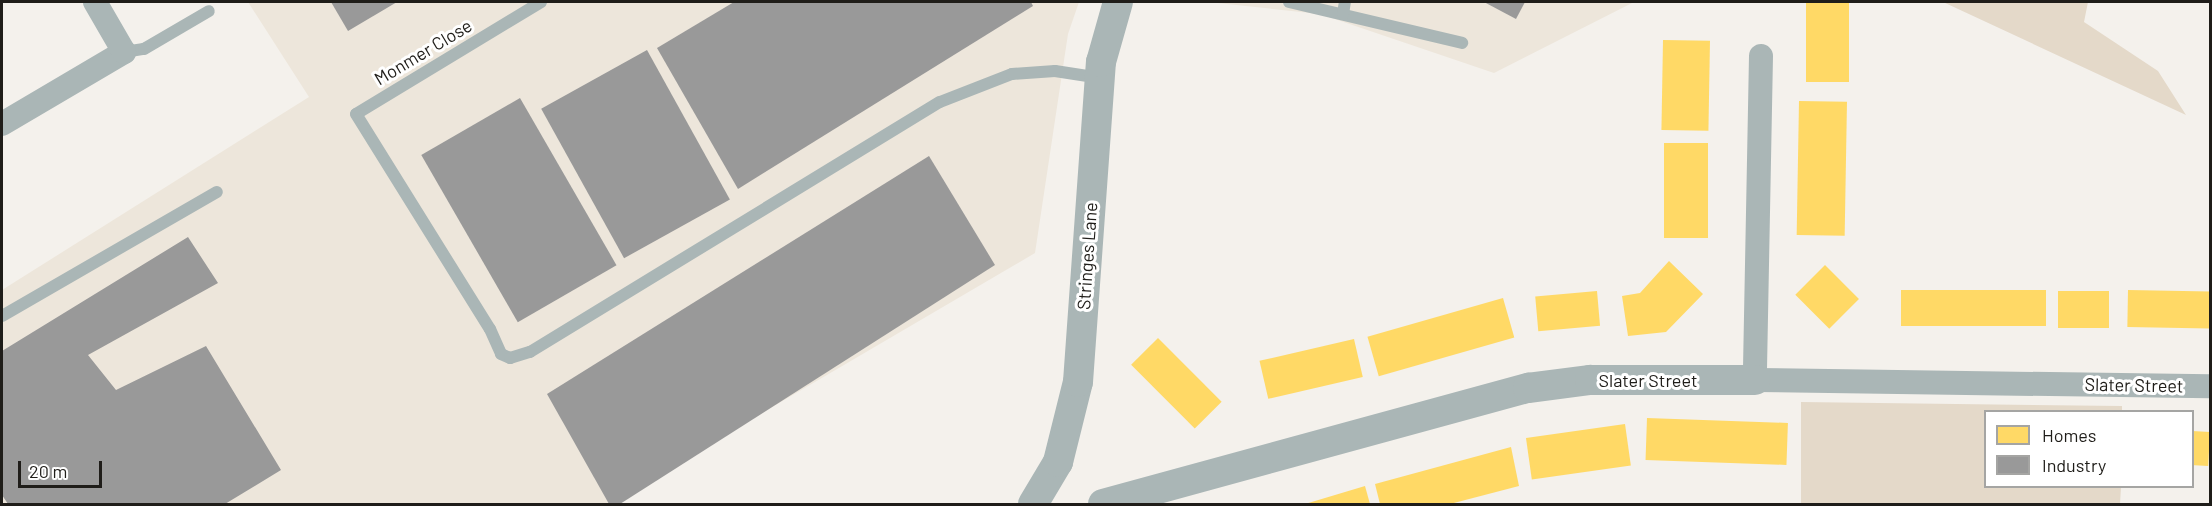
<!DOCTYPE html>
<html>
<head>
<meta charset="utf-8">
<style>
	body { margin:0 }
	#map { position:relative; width:2212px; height:506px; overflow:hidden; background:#f4f1ec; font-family:Barlow,sans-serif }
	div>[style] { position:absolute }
	.built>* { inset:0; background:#ede6db }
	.green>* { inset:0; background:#e4d9c9 }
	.homes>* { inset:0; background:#ffd966; transform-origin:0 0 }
	.industry>* { inset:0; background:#999; transform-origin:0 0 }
	.service>* { height:12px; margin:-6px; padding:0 6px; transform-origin:6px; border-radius:6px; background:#aab6b6 }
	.minor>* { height:24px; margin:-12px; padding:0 12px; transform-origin:12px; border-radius:12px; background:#aab6b6 }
	.tertiary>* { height:30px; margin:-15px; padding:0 15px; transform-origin:15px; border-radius:15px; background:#aab6b6 }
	span { translate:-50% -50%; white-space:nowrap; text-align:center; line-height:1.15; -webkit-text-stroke:6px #fff; paint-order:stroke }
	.street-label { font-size:18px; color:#1f1d19 }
	.frame { position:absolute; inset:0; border:3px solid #1f1d19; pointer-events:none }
	.legend { position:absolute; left:1984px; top:410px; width:210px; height:78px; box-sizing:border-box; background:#fff; border:2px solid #a5a5a3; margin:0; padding:8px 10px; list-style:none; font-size:18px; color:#1f1d19 }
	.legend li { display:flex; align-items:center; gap:12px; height:30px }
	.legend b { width:30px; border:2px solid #a5a5a3 }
	.scale { position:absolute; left:18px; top:461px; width:84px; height:27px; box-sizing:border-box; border:3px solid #1f1d19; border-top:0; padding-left:8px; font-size:18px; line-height:21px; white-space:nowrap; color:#1f1d19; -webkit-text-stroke:4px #fff; paint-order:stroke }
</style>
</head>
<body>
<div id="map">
	<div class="built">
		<div style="clip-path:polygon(248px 2px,1079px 2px,1068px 34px,1035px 253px,607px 504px,2px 504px,2px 290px,309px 97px)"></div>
		<div style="clip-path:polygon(1208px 2px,1634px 2px,1494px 73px,1320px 14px)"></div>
	</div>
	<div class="green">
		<div style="clip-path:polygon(1943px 2px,2088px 2px,2084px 22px,2158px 71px,2186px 115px)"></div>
		<div style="clip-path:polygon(1801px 402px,2122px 406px,2122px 412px,1986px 412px,1986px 486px,2121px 487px,2120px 504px,1801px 504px)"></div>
	</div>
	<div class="homes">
		<div style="left:1806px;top:2px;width:43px;height:80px"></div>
		<div style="left:1663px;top:40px;width:47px;height:90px;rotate:1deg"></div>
		<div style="left:1799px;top:101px;width:48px;height:134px;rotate:1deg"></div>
		<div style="left:1664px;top:143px;width:44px;height:95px"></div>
		<div style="clip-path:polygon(1669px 261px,1703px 294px,1666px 332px,1628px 336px,1622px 296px,1640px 293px)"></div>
		<div style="left:1825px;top:265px;width:48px;height:42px;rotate:45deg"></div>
		<div style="left:1901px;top:290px;width:145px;height:36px"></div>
		<div style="left:2128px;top:290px;width:82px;height:37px;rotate:1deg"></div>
		<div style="left:1597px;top:291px;width:35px;height:62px;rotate:85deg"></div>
		<div style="left:2058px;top:291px;width:51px;height:37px"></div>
		<div style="left:1503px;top:298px;width:41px;height:141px;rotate:74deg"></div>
		<div style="left:1158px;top:338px;width:90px;height:38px;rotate:45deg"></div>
		<div style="left:1354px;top:339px;width:39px;height:97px;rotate:77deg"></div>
		<div style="left:1647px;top:418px;width:141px;height:42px;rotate:2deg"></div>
		<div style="left:1625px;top:424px;width:42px;height:100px;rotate:82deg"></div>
		<div style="left:2192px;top:431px;width:18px;height:34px;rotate:3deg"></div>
		<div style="clip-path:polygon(1511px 447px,1519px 486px,1450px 504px,1380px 504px,1375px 484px)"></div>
		<div style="clip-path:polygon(1365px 486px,1370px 504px,1305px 504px)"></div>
	</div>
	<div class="industry">
		<div style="clip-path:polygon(331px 2px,397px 2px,348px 31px)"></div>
		<div style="clip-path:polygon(734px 2px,1031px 2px,1033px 6px,738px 189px,657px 48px)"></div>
		<div style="clip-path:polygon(1484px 2px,1525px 2px,1516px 19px)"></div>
		<div style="left:647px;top:50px;width:171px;height:121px;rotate:61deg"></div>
		<div style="left:520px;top:98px;width:193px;height:114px;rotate:60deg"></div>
		<div style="clip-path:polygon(929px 156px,995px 265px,620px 504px,609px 504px,547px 394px)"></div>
		<div style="clip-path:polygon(188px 237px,218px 283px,88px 355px,116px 390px,206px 346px,281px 470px,225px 504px,8px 504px,2px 495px,2px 351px)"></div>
	</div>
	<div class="service">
		<div style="left:541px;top:2px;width:216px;rotate:148.8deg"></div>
		<div style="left:356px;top:114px;width:253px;rotate:58.1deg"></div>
		<div style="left:490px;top:329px;width:27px;rotate:66deg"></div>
		<div style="left:501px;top:354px;width:10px;rotate:24deg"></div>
		<div style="left:510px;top:358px;width:21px;rotate:-17deg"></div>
		<div style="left:530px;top:352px;width:480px;rotate:-31.4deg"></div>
		<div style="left:940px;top:102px;width:77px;rotate:-21.3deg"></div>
		<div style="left:1012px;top:74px;width:43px;rotate:-4deg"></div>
		<div style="left:1055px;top:71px;width:46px;rotate:8.8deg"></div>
		<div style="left:1289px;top:2px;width:178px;rotate:13.3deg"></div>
		<div style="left:1343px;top:14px;width:12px;rotate:-81deg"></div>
		<div style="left:124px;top:52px;width:20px;rotate:-9deg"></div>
		<div style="left:144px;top:49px;width:75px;rotate:-30.3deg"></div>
		<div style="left:2px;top:316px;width:248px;rotate:-30deg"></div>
	</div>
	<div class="minor">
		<div style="left:1761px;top:56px;width:324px;rotate:91.1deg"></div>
		<div style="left:1755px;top:380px;width:455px;rotate:0.8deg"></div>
		<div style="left:2px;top:124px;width:142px;rotate:-30.5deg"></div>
		<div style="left:124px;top:52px;width:58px;rotate:-120.1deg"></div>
	</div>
	<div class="tertiary">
		<div style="left:1033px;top:504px;width:49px;rotate:-59.2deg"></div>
		<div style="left:1058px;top:462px;width:82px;rotate:-76deg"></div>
		<div style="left:1078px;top:382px;width:321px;rotate:-85.9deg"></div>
		<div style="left:1101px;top:62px;width:62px;rotate:-74.2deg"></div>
		<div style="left:1103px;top:504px;width:441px;rotate:-15.3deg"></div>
		<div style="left:1528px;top:388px;width:63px;rotate:-7.4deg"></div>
		<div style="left:1590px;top:380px;width:165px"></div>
	</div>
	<div class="street-label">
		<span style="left:423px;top:52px;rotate:-31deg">Monmer Close</span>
		<span style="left:1087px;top:256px;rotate:-86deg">Stringes Lane</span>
		<span style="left:1648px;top:380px">Slater Street</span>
		<span style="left:2134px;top:385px;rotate:1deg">Slater Street</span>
	</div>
	<div class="frame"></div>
	<ul class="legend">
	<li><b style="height:16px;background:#ffd966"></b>Homes</li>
	<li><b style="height:16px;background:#999"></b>Industry</li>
	</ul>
	<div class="scale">20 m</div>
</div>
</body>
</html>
